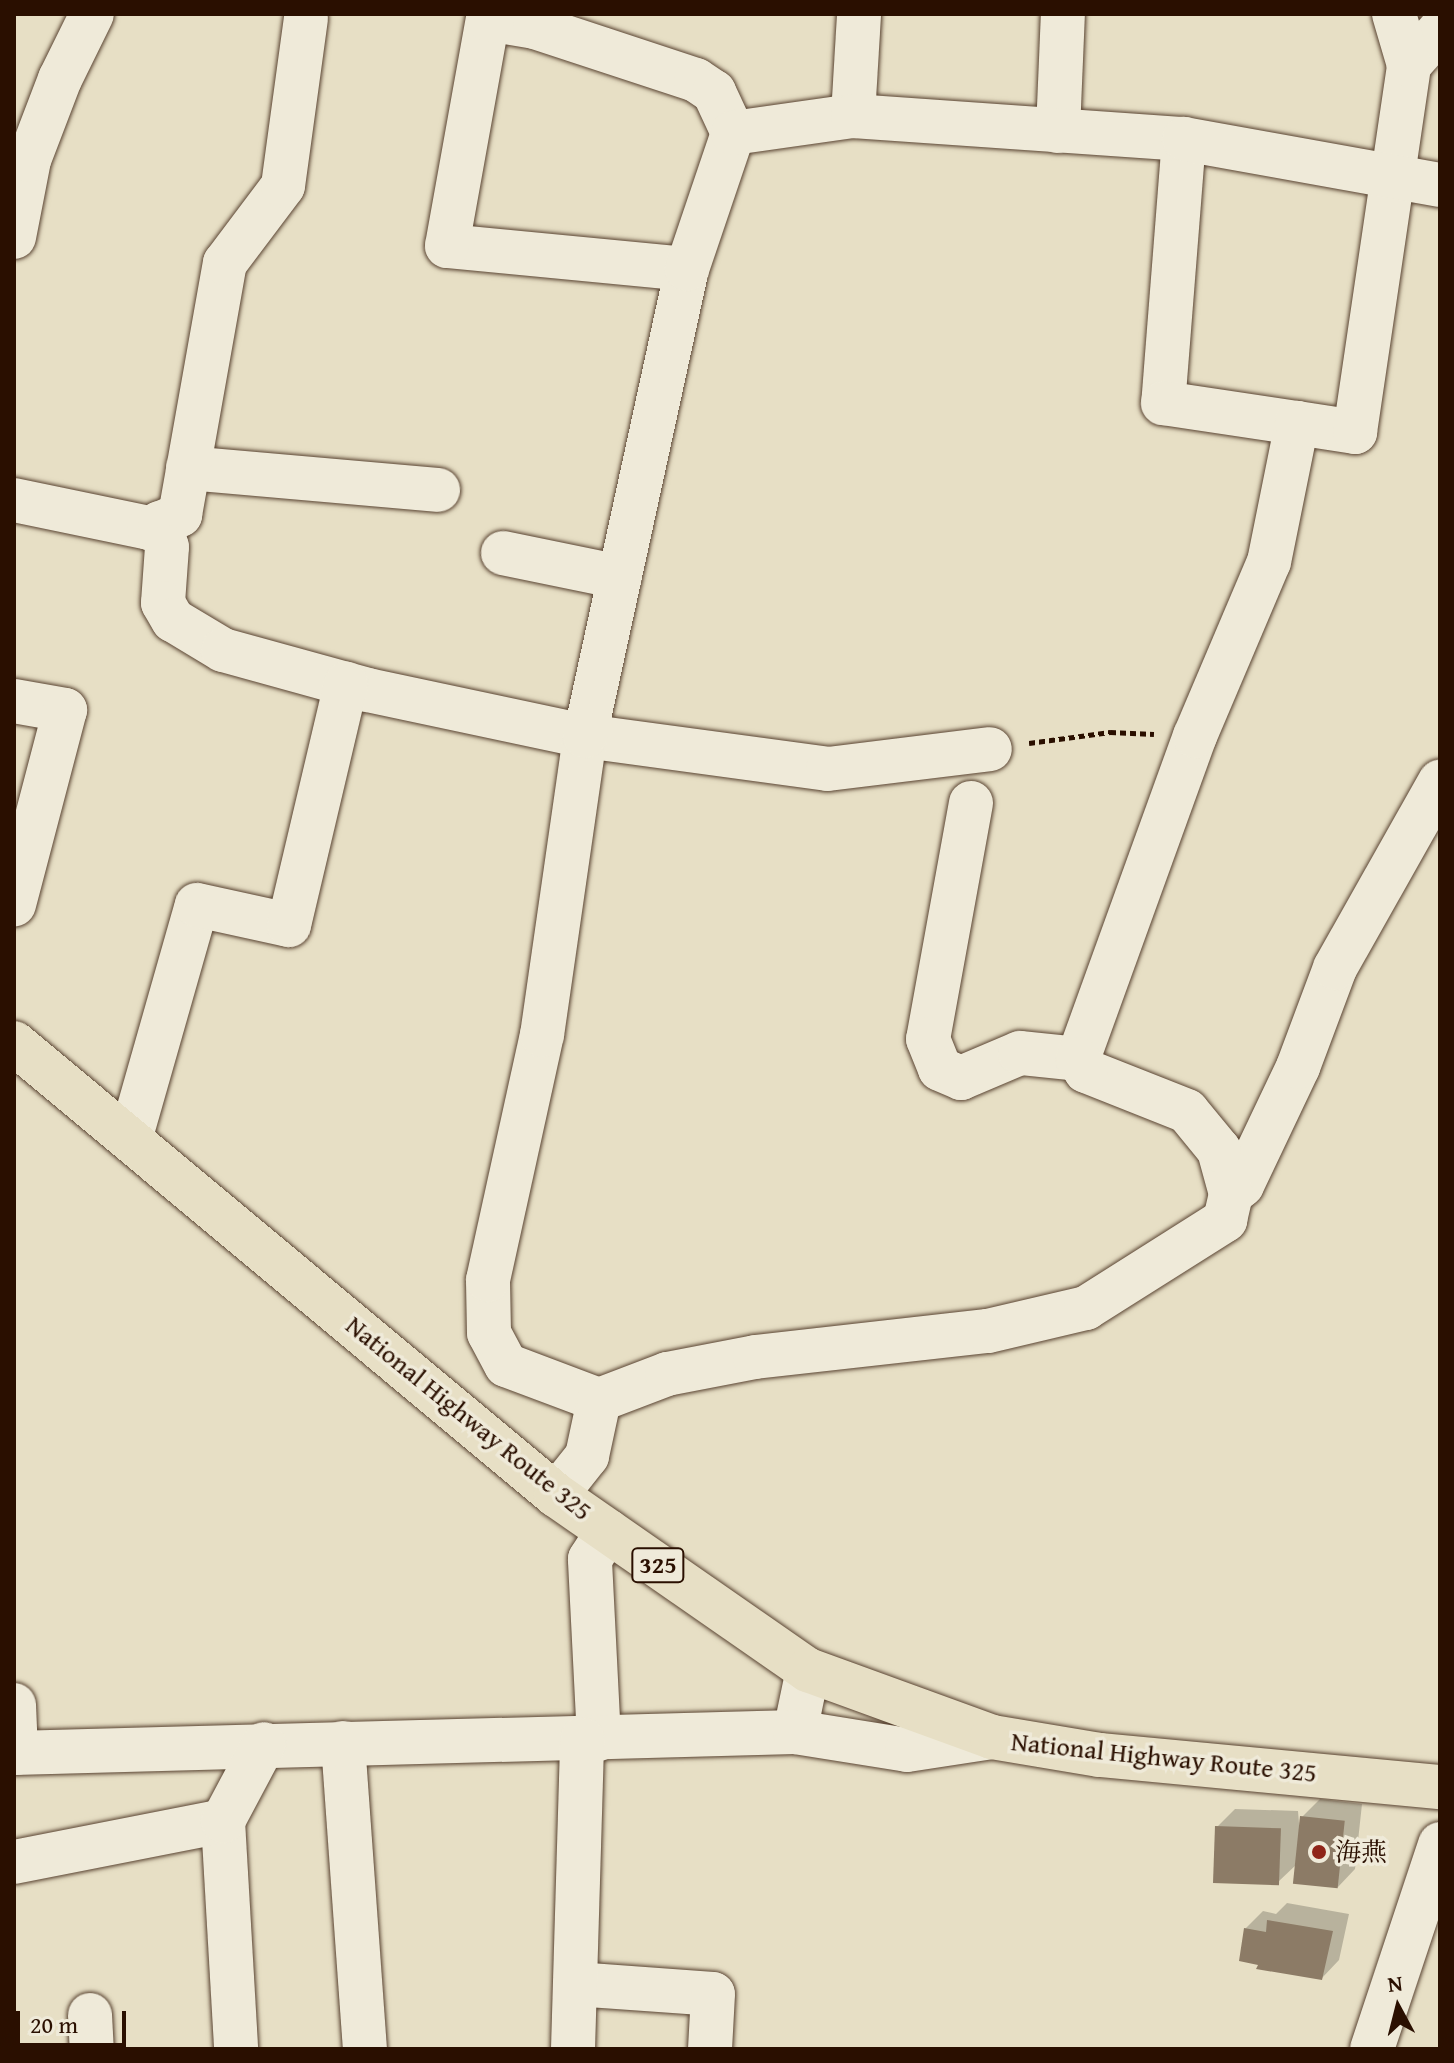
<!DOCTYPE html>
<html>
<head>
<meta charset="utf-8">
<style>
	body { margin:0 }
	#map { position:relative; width:1454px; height:2063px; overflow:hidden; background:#e7dfc5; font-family:"Gentium Book Plus","Noto Serif JP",serif }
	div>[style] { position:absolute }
	.shadow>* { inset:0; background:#0003 }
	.building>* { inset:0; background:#8c7b66; transform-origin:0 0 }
	.path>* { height:5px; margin-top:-2.5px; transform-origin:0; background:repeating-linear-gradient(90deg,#2a0f00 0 6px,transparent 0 10px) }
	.roads { filter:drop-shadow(0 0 2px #594331) drop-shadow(0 0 2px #594331) }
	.minor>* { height:44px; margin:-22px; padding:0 22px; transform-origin:22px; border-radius:22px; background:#efead9 }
	.highway>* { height:44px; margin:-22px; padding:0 22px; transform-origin:22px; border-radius:22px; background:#e7dfc5 }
	.dots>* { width:22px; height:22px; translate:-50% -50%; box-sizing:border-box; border:4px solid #efead9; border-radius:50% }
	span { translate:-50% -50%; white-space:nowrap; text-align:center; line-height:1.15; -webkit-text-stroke:7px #efead9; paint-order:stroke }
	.shield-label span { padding:2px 6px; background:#efead9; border:2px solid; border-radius:6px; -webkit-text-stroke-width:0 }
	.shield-label { font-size:24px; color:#2a0f00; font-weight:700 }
	.street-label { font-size:26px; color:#2a0f00 }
	.poi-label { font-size:26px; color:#2a0f00 }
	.left { translate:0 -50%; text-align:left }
	.frame { position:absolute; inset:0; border:16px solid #2a0f00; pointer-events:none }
	.north { position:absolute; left:1358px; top:1967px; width:80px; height:80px; -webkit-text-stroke:6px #efead9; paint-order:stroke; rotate:353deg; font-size:22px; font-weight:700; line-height:32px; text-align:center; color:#2a0f00 }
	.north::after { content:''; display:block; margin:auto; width:28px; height:36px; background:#2a0f00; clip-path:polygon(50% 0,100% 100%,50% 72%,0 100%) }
	.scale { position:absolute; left:16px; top:2011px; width:110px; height:36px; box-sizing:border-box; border:4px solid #2a0f00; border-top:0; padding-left:10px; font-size:24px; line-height:28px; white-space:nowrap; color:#2a0f00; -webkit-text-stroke:6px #efead9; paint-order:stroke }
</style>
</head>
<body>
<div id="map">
	<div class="shadow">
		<div style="clip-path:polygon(1320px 1799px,1362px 1804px,1355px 1869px,1338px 1887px,1297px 1864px,1278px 1882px,1217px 1827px,1235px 1809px,1298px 1811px,1300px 1835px,1302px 1817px)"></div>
		<div style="clip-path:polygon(1287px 1903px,1349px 1914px,1339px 1960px,1322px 1978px,1262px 1963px,1245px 1929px,1263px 1911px,1276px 1914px)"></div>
	</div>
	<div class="building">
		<div style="left:1300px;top:1816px;width:45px;height:68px;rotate:6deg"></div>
		<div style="left:1215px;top:1826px;width:66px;height:57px;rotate:2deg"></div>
		<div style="clip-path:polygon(1267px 1920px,1333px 1931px,1322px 1980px,1256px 1969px,1258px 1965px,1239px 1961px,1244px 1928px,1266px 1932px)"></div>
	</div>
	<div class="path">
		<div style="left:1029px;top:743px;width:82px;rotate:-7.7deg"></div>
		<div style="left:1110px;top:732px;width:44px;rotate:2.6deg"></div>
	</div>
	<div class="roads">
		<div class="minor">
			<div style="left:1409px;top:65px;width:47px;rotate:-48.5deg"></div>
			<div style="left:853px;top:116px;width:102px;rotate:-86.6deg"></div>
			<div style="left:1058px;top:131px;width:117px;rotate:-87.6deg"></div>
			<div style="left:1184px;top:139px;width:265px;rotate:94.5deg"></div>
			<div style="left:1163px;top:403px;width:135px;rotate:8.5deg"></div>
			<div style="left:14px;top:237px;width:78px;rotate:-79deg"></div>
			<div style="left:29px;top:160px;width:87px;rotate:-69.1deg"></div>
			<div style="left:60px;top:79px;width:72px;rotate:-63.8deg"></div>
			<div style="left:687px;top:269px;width:241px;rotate:-174.5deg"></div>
			<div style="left:447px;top:246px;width:231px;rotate:-79.8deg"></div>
			<div style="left:488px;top:19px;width:48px;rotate:9.7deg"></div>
			<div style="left:535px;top:27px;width:169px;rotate:18.2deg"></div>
			<div style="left:696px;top:80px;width:22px;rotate:34deg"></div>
			<div style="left:714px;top:92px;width:45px;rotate:65.1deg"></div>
			<div style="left:188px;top:468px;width:251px;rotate:5deg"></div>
			<div style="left:14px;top:500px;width:138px;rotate:11.7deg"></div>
			<div style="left:149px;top:528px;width:34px;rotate:-23deg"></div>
			<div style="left:180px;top:515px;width:256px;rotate:-79.9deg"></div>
			<div style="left:225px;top:263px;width:96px;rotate:-53deg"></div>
			<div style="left:283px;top:186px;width:169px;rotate:-82.2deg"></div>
			<div style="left:160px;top:523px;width:25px;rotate:74deg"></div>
			<div style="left:167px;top:547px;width:56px;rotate:94.1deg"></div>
			<div style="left:163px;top:603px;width:20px;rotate:60deg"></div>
			<div style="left:173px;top:620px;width:58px;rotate:31deg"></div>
			<div style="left:223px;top:650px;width:150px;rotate:15.4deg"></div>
			<div style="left:368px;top:690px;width:222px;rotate:12deg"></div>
			<div style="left:585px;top:736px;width:245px;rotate:7.7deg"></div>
			<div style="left:828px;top:769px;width:163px;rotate:-7deg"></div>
			<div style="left:503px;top:553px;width:119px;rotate:11.6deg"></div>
			<div style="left:14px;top:701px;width:52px;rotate:10deg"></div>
			<div style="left:65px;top:710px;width:201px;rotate:104.7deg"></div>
			<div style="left:971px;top:803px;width:240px;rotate:100.3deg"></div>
			<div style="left:928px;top:1039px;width:32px;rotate:68deg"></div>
			<div style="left:940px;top:1069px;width:23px;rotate:23deg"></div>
			<div style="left:961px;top:1078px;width:64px;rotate:-23deg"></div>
			<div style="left:1020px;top:1053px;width:58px;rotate:5.9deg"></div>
			<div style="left:1078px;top:1059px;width:344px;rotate:-70.1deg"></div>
			<div style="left:1195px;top:736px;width:189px;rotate:-67deg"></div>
			<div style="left:1269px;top:562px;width:142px;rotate:-78.6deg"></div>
			<div style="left:1297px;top:423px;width:59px;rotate:8.8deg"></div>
			<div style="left:1355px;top:432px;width:371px;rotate:-81.6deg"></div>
			<div style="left:1409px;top:65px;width:53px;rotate:-106.4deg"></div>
			<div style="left:131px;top:1136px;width:240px;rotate:-74.1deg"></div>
			<div style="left:197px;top:905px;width:94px;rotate:12.3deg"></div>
			<div style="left:289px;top:925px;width:248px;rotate:-76.7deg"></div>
			<div style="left:1231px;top:1194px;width:14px;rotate:-39deg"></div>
			<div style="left:1242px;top:1185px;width:131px;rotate:-64.6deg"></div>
			<div style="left:1298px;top:1067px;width:106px;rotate:-69.5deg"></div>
			<div style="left:1335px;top:968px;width:214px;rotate:-60.6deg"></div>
			<div style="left:599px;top:1400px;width:99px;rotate:-159.4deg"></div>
			<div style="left:506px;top:1365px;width:36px;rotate:-118deg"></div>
			<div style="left:489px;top:1333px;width:53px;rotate:-91.1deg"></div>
			<div style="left:488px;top:1280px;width:251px;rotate:-77.6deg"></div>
			<div style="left:542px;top:1035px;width:302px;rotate:-81.8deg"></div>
			<div style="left:585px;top:736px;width:478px;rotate:-77.7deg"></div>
			<div style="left:687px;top:269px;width:144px;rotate:-71.3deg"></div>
			<div style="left:733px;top:133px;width:121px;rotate:-8.1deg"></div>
			<div style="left:853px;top:116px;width:332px;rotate:4deg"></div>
			<div style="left:1184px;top:139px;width:260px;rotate:10.2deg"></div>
			<div style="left:556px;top:1495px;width:50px;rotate:-51.5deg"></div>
			<div style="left:587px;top:1456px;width:57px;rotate:-77.9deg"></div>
			<div style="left:599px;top:1400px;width:73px;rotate:-20.9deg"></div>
			<div style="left:667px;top:1374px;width:90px;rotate:-10.9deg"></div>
			<div style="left:755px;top:1357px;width:234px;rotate:-6.4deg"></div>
			<div style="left:988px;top:1331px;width:101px;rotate:-13.2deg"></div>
			<div style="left:1086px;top:1308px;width:165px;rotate:-32.3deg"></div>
			<div style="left:1225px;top:1220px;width:27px;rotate:-77deg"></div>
			<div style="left:1231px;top:1194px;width:46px;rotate:-105.3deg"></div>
			<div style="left:1219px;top:1150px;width:50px;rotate:-129.4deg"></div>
			<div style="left:1187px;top:1111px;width:109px;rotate:-158.4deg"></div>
			<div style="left:1086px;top:1071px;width:14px;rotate:-124deg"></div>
			<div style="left:14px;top:1705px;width:48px;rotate:87.6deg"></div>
			<div style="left:795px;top:1732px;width:63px;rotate:-78.2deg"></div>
			<div style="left:599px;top:1739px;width:180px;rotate:-92.9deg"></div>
			<div style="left:590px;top:1559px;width:33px;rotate:-57deg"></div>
			<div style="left:343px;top:1743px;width:307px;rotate:85.9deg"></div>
			<div style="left:14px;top:1753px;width:781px;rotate:-1.54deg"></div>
			<div style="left:795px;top:1732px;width:113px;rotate:9.1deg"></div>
			<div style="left:907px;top:1750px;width:86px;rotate:-8.7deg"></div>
			<div style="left:223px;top:1821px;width:228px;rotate:86.7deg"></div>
			<div style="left:14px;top:1862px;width:213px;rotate:-11.1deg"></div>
			<div style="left:223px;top:1821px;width:87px;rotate:-62deg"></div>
			<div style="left:575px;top:1984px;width:138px;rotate:4.1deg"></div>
			<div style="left:713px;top:1994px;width:55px;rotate:93.1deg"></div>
			<div style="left:90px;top:2015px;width:34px;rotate:87deg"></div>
			<div style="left:573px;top:2049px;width:310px;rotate:-88.3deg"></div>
			<div style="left:1372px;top:2049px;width:216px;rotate:-71.6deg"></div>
		</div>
		<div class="highway">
			<div style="left:14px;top:1043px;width:706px;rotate:39.83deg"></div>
			<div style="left:556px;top:1495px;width:307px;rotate:34.8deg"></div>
			<div style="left:808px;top:1670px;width:196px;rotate:20deg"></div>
			<div style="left:992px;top:1737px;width:109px;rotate:9.5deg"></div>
			<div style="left:1100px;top:1755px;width:342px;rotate:5.4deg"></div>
		</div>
	</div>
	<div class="dots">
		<div style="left:1319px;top:1852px;background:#8f2418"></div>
	</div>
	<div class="shield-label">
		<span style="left:658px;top:1565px">325</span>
	</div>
	<div class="street-label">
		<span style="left:469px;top:1418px;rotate:39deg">National Highway Route 325</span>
		<span style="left:1164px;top:1757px;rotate:6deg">National Highway Route 325</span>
	</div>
	<div class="poi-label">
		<span class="left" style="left:1335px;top:1852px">海燕</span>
	</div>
	<div class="frame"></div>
	<div class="north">N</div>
	<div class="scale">20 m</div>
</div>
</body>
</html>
